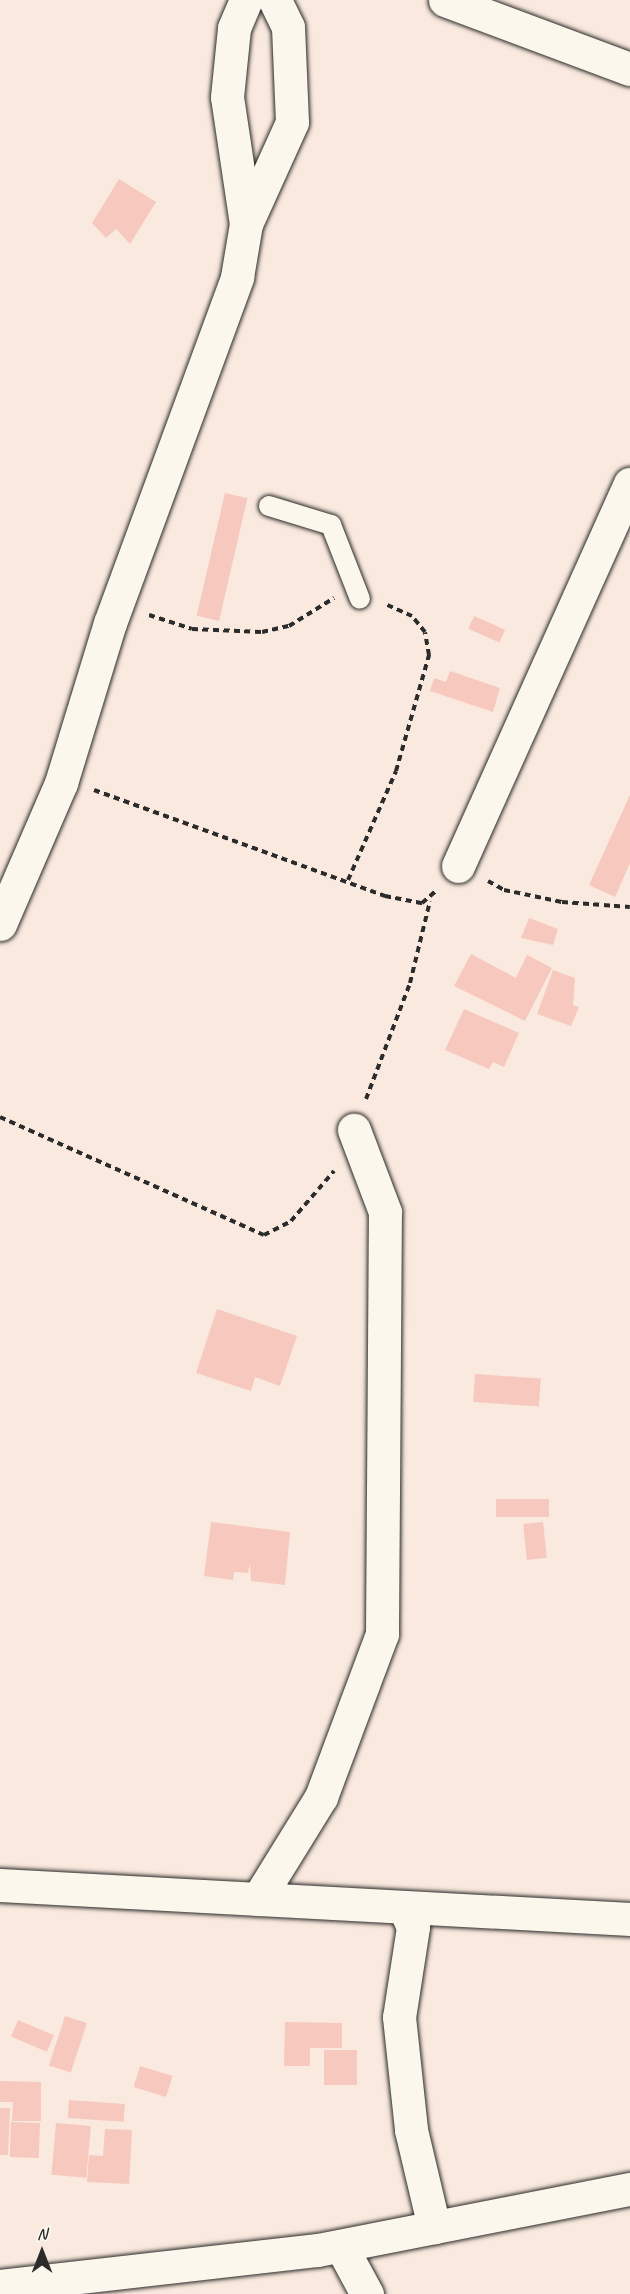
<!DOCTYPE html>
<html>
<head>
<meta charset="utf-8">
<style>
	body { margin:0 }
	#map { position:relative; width:630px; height:2294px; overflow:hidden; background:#fae9de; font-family:Caveat,sans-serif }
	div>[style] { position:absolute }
	.building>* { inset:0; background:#f7c8be; transform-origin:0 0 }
	.path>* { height:4px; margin-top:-2px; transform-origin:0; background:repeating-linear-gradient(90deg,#2b2b2b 0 6px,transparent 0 10.5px) }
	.roads { filter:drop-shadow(0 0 2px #2b2b2b) drop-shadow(0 0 2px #2b2b2b) }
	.service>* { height:20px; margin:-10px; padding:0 10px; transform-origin:10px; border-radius:10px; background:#fbf7ec }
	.minor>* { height:33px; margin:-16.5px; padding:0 16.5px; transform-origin:16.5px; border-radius:16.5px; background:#fbf7ec }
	span { translate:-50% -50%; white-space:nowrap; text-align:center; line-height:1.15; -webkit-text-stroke:4.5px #fbf7ec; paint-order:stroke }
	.north { position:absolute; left:12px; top:2222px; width:60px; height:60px; -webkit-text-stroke:4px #fbf7ec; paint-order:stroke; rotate:0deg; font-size:16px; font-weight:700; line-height:24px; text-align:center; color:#2b2b2b }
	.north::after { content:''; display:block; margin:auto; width:21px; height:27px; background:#2b2b2b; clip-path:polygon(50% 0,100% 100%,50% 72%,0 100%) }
</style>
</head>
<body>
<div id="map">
	<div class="building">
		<div style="clip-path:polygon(119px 179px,156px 202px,130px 244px,116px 229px,106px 238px,92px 223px)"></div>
		<div style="left:225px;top:493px;width:23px;height:126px;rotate:13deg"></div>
		<div style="left:474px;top:616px;width:34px;height:14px;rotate:24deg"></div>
		<div style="clip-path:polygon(450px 671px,500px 688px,493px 712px,430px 691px,434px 678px,446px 682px)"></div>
		<div style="clip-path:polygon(630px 795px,630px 863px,615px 897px,589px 885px)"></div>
		<div style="clip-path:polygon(529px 918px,558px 929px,553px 945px,521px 938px)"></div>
		<div style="clip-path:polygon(471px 954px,516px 978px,527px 955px,552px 968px,525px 1021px,454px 986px)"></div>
		<div style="clip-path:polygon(553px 970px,575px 978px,573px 1005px,579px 1007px,571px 1026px,537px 1014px)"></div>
		<div style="clip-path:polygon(464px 1009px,519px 1033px,504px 1067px,493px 1062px,489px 1069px,445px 1050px)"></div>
		<div style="clip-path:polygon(217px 1309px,297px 1336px,280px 1386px,255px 1377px,251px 1391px,196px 1373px)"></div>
		<div style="left:475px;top:1374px;width:66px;height:28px;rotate:4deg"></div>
		<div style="left:496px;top:1499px;width:53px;height:18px"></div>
		<div style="clip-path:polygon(211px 1522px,290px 1532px,285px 1585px,251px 1581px,250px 1563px,248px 1573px,234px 1572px,233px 1580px,204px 1576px)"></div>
		<div style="left:543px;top:1522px;width:36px;height:20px;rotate:84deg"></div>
		<div style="left:65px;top:2016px;width:23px;height:52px;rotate:18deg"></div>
		<div style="left:18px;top:2020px;width:39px;height:18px;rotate:23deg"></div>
		<div style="clip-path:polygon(285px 2022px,342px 2023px,342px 2048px,310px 2048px,310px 2066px,284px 2066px)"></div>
		<div style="left:324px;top:2050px;width:33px;height:35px"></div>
		<div style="left:140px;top:2066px;width:34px;height:22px;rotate:17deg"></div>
		<div style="clip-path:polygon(0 2081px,41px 2082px,41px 2121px,12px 2121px,13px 2102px,0 2102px)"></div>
		<div style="left:69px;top:2100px;width:56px;height:18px;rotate:4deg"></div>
		<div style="clip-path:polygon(0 2108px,10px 2108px,8px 2155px,0 2155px)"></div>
		<div style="left:11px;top:2122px;width:29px;height:35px;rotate:2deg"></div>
		<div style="left:56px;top:2123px;width:35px;height:52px;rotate:5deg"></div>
		<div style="clip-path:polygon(105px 2129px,132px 2130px,129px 2184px,87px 2182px,89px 2155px,103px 2156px)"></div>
	</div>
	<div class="path">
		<div style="left:149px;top:615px;width:45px;rotate:18deg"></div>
		<div style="left:192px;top:629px;width:70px;rotate:2.5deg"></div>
		<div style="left:262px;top:632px;width:28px;rotate:-13deg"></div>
		<div style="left:289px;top:626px;width:53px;rotate:-31.9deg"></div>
		<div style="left:94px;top:790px;width:310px;rotate:20deg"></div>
		<div style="left:385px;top:896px;width:38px;rotate:11deg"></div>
		<div style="left:422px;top:903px;width:20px;rotate:-41deg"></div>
		<div style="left:348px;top:880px;width:119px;rotate:-66.2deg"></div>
		<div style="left:396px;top:771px;width:121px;rotate:-74.1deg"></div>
		<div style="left:429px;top:655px;width:23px;rotate:-100deg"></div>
		<div style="left:425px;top:632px;width:21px;rotate:-129deg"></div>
		<div style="left:412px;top:616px;width:30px;rotate:-156deg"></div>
		<div style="left:488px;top:881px;width:18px;rotate:29deg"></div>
		<div style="left:504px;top:890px;width:59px;rotate:11.7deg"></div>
		<div style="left:562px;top:902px;width:68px;rotate:4.2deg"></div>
		<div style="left:366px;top:1099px;width:124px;rotate:-69.2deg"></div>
		<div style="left:410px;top:983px;width:84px;rotate:-76.3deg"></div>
		<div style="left:0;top:1117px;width:289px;rotate:24.1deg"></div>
		<div style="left:264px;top:1235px;width:30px;rotate:-27deg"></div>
		<div style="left:291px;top:1221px;width:66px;rotate:-49.3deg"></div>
	</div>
	<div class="roads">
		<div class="service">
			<div style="left:269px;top:506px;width:65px;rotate:17deg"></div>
			<div style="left:331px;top:525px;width:79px;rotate:68.6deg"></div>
		</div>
		<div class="minor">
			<div style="left:445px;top:0;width:197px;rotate:20.5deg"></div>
			<div style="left:246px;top:224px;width:112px;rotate:-65.7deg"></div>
			<div style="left:292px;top:122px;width:95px;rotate:-92.4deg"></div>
			<div style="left:288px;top:27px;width:30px;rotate:-116deg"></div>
			<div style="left:458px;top:866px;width:419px;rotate:-65.8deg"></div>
			<div style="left:0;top:924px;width:154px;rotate:-66.6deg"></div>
			<div style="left:61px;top:783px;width:167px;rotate:-73deg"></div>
			<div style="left:110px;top:623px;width:369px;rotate:-69.8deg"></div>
			<div style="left:237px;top:277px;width:54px;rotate:-80.4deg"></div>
			<div style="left:246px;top:224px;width:128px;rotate:-98.5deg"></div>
			<div style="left:227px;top:97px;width:69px;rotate:-84.2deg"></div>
			<div style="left:234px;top:28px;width:30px;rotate:-67deg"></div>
			<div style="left:0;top:1885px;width:631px;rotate:3.09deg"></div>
			<div style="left:258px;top:1899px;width:120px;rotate:-58.3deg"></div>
			<div style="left:321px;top:1797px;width:174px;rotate:-69.5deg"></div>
			<div style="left:382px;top:1634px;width:422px;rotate:-89.6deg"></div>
			<div style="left:385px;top:1212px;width:88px;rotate:-110.7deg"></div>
			<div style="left:404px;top:1907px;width:22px;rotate:66deg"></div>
			<div style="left:413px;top:1927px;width:91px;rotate:98.8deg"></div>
			<div style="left:399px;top:2017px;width:114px;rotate:83.9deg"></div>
			<div style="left:411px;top:2130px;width:100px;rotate:76.7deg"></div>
			<div style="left:341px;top:2246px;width:55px;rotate:61.6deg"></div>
			<div style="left:0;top:2286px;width:320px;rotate:-6.5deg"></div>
			<div style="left:318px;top:2250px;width:318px;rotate:-11.1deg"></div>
		</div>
	</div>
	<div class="north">N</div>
</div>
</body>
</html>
